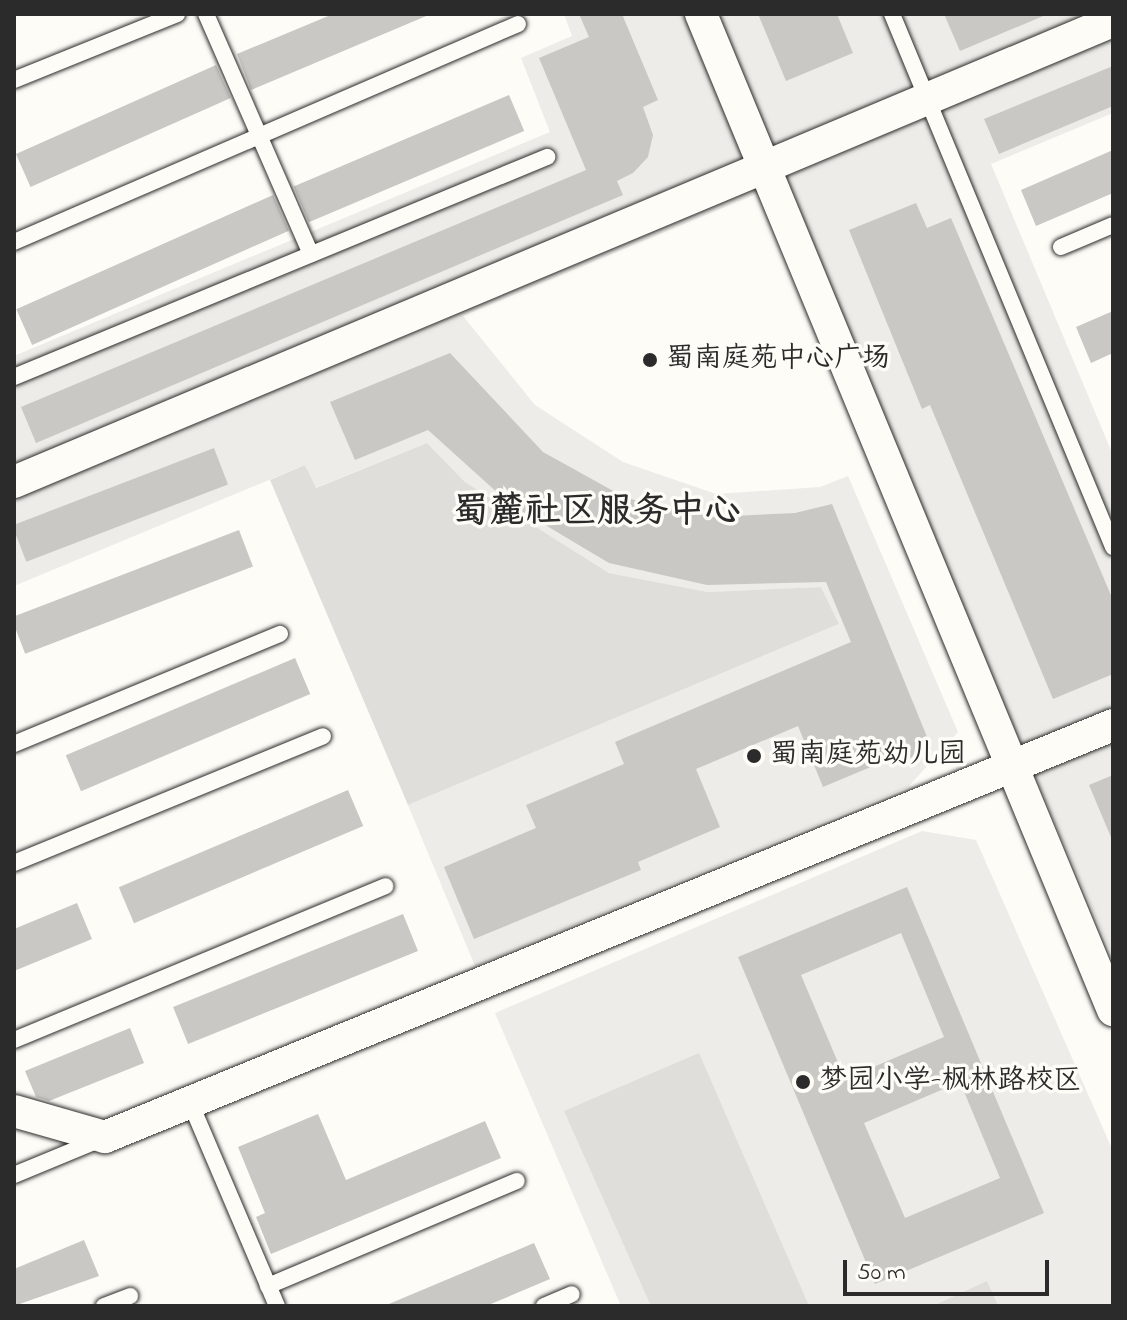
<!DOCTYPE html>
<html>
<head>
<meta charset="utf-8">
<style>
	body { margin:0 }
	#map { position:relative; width:1127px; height:1320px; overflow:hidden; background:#fdfcf7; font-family:"Indie Flower","LXGW WenKai TC",sans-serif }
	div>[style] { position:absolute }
	.built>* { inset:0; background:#edece8 }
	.green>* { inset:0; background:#dfdeda }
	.building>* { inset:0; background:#c9c8c4; transform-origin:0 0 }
	.roads { filter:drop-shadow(0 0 2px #2b2b2b) drop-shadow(0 0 2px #2b2b2b) }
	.lane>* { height:16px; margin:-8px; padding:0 8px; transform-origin:8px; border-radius:8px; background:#fdfcf7 }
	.street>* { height:32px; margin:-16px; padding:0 16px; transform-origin:16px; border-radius:16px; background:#fdfcf7 }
	.dots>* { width:22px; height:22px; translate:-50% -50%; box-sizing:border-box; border:4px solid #fdfcf7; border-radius:50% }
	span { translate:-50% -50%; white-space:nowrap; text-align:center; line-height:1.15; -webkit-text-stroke:7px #fdfcf7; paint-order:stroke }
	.poi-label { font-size:28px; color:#2b2b2b }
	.left { translate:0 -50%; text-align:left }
	.district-label { font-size:36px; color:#2b2b2b; font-weight:700 }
	.frame { position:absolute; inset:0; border:16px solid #2b2b2b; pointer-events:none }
	.scale { position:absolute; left:843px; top:1260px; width:206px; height:36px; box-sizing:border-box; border:4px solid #2b2b2b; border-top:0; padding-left:10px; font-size:24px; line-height:28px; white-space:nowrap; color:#2b2b2b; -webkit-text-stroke:6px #fdfcf7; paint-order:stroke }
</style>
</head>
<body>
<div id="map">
	<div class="built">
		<div style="clip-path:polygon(564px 14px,1113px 14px,1113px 113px,991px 164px,1113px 455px,1113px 957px,894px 449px,785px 182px,463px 316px,535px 405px,623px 462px,716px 494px,820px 487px,848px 476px,958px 732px,908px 787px,475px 966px,408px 805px,839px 624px,821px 587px,708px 592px,609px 573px,465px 482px,427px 443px,315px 488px,305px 465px,14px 586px,14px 356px,550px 132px,521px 58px,572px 36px)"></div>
		<div style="clip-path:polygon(922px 831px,976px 840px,1113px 1151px,1113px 1306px,621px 1306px,495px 1013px)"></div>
	</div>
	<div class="green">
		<div style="clip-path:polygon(427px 443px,465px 482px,609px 573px,708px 592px,821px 587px,839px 624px,408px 805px,270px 480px,305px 465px,316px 488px)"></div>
		<div style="clip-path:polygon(699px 1053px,809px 1306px,651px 1306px,564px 1111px)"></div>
		<div style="clip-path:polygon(987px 1281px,998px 1306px,933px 1306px)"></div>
	</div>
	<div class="building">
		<div style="clip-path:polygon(333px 14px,431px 14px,251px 90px,237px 54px)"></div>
		<div style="clip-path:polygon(579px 14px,622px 14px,658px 100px,643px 107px,653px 135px,648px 157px,633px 173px,617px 181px,623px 195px,36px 443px,21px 407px,586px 170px,539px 58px,589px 37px)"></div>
		<div style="clip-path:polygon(758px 14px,837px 14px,853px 53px,786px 81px)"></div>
		<div style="clip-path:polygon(944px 14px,1048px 14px,960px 51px)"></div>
		<div style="left:216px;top:65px;width:36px;height:219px;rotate:66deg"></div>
		<div style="clip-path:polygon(1113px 66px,1113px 106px,999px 154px,984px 119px)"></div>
		<div style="left:509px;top:95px;width:39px;height:234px;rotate:67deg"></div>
		<div style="clip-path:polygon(1113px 150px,1113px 193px,1036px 226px,1021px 190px)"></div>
		<div style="left:273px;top:195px;width:39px;height:281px;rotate:66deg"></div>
		<div style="clip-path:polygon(916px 203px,927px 228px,951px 218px,1113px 600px,1113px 674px,1053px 699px,930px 405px,922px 409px,849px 230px)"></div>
		<div style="clip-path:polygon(1113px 311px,1113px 353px,1091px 363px,1076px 327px)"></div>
		<div style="clip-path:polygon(450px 353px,543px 452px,626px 498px,712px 517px,795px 513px,832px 504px,932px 749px,900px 762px,897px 756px,823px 787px,798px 726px,696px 769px,720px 827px,638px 862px,641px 870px,474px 939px,444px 867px,536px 828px,526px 805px,624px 764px,615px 742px,851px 642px,826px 582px,707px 585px,609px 563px,510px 504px,428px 430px,355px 460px,330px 402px)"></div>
		<div style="left:214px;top:448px;width:39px;height:216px;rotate:69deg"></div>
		<div style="left:239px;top:530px;width:39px;height:244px;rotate:69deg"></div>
		<div style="left:295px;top:658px;width:39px;height:249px;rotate:67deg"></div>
		<div style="clip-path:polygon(1113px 775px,1113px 842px,1089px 785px)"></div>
		<div style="left:348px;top:790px;width:39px;height:249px;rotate:67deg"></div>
		<div style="clip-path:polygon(evenodd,907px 887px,1044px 1213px,875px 1284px,738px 957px,907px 887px,901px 933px,944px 1037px,845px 1079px,801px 975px,901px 933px,907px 887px,960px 1082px,1000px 1178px,905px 1218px,864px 1123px,960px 1082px)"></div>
		<div style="clip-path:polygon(77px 903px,92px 939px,14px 971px,14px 929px)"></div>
		<div style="left:403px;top:914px;width:40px;height:248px;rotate:68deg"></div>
		<div style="clip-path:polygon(130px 1028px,144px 1063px,49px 1101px,36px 1097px,25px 1071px)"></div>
		<div style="clip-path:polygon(318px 1114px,346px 1180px,485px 1121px,501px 1158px,271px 1254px,256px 1217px,265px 1213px,238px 1147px)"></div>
		<div style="clip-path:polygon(84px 1240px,99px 1276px,14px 1306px,14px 1269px)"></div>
		<div style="clip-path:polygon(534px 1243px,550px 1279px,486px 1306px,384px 1306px)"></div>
	</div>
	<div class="roads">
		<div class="lane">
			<div style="left:206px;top:14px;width:262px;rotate:66.4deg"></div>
			<div style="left:892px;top:14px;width:577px;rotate:67.48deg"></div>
			<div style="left:14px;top:80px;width:176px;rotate:-22deg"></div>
			<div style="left:14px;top:242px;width:549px;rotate:-23.39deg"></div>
			<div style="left:1061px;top:247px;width:56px;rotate:-22.9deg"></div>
			<div style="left:14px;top:377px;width:577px;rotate:-22.43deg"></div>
			<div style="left:14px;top:744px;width:288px;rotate:-22.5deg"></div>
			<div style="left:14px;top:863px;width:334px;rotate:-22.3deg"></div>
			<div style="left:14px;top:1040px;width:402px;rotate:-22.5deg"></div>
			<div style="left:190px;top:1102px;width:222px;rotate:66.9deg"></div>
			<div style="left:14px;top:1175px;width:94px;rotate:-22.5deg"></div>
			<div style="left:268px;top:1286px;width:270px;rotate:-22.9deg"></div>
			<div style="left:104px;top:1306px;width:28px;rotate:-21deg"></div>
			<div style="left:544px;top:1306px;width:30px;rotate:-23deg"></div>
		</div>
		<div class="street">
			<div style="left:701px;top:14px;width:1078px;rotate:67.53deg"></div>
			<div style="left:14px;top:482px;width:1192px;rotate:-22.76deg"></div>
			<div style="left:14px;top:1111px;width:95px;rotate:15.9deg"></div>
			<div style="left:105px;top:1137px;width:1089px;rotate:-22.23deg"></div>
		</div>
	</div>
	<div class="dots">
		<div style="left:650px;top:360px;background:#2b2b2b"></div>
		<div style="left:754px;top:756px;background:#2b2b2b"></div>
		<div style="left:803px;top:1082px;background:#2b2b2b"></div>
	</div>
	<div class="poi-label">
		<span class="left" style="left:666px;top:360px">蜀南庭苑中心广场</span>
		<span class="left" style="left:770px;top:756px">蜀南庭苑幼儿园</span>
		<span class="left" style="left:819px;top:1082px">梦园小学-枫林路校区</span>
	</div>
	<div class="district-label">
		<span style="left:597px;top:513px">蜀麓社区服务中心</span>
	</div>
	<div class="frame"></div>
	<div class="scale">50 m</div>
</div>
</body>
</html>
